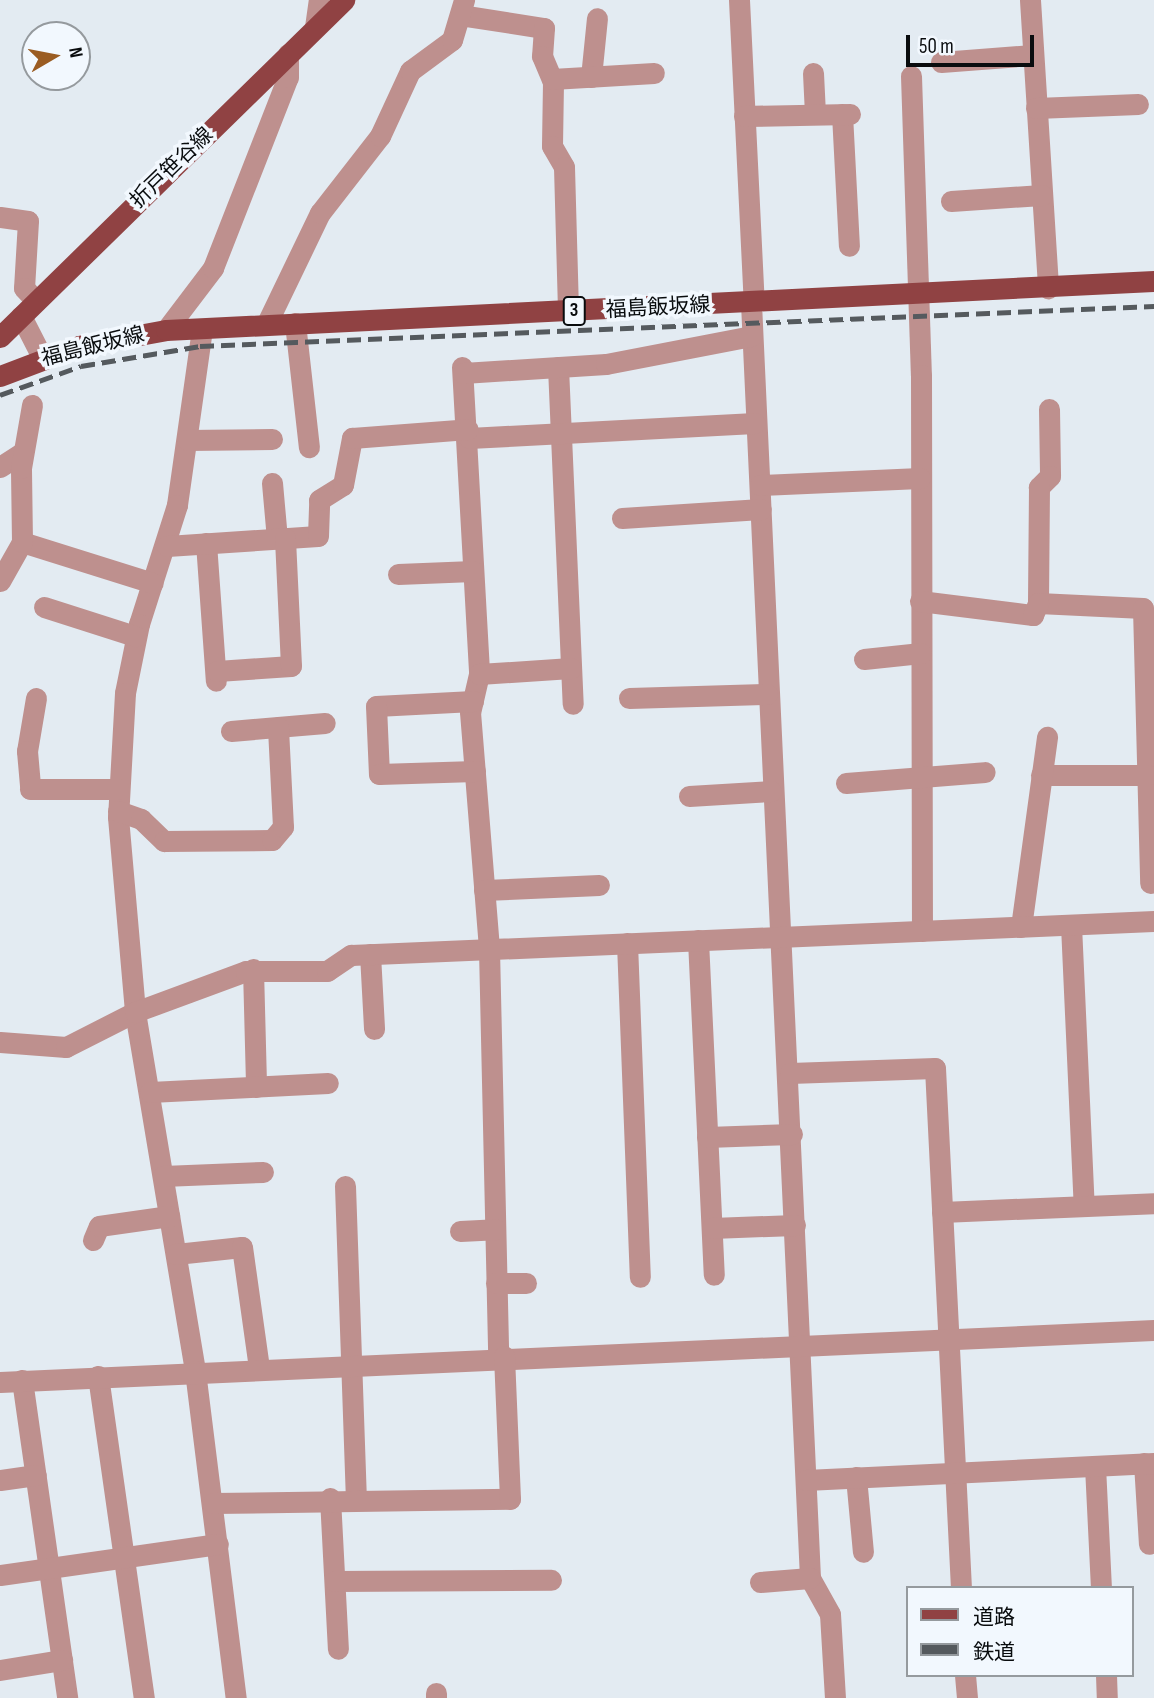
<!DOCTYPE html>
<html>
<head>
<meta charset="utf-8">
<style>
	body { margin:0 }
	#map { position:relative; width:1154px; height:1698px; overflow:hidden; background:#e3ebf2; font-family:"Sofia Sans Condensed","Noto Sans JP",sans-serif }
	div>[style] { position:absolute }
	.minor>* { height:21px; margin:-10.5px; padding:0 10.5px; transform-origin:10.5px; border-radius:10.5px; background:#be908e }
	.major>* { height:21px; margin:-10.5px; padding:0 10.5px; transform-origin:10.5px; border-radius:10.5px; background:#904243 }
	.rail>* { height:5px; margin-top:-2.5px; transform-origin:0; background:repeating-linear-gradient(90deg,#555a5e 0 14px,transparent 0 21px) }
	span { translate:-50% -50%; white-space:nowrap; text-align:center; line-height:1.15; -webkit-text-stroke:7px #f2f8fe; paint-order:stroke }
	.shield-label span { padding:2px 5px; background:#f2f8fe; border:2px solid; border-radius:5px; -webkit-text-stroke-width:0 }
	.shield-label { font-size:19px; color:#090c0e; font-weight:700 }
	.street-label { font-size:21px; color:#090c0e }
	.legend { position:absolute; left:906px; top:1586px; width:228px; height:91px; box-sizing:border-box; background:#f2f8fe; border:2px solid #959a9e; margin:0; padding:9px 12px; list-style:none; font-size:21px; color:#090c0e }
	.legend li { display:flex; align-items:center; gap:14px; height:35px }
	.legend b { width:35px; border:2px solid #959a9e }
	.north { position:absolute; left:21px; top:21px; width:70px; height:70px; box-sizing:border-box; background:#f2f8fe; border:2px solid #959a9e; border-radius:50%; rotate:80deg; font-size:19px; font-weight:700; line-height:28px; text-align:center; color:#090c0e }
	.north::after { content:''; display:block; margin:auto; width:24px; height:32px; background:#9a5c22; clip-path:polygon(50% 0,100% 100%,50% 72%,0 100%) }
	.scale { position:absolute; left:906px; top:35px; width:128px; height:32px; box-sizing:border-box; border:4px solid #090c0e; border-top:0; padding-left:9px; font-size:21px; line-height:24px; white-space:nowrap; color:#090c0e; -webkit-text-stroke:5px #f2f8fe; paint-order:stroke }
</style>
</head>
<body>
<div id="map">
	<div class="minor">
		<div style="left:739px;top:0;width:303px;rotate:87.2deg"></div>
		<div style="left:1030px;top:0;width:289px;rotate:86.4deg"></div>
		<div style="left:460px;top:15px;width:85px;rotate:8.8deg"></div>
		<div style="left:544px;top:28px;width:28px;rotate:94deg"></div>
		<div style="left:542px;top:56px;width:28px;rotate:67deg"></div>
		<div style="left:553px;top:82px;width:64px;rotate:90.9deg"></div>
		<div style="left:552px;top:146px;width:24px;rotate:60deg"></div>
		<div style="left:564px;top:167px;width:145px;rotate:88.4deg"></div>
		<div style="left:315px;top:27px;width:27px;rotate:-82deg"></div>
		<div style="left:941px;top:62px;width:92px;rotate:-4.4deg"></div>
		<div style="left:813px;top:73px;width:41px;rotate:87.2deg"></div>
		<div style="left:911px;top:76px;width:299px;rotate:88.1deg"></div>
		<div style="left:921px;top:375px;width:556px;rotate:89.9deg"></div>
		<div style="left:591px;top:77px;width:59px;rotate:-84.2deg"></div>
		<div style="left:552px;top:79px;width:102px;rotate:-3.4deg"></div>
		<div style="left:1036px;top:108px;width:102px;rotate:-2.2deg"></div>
		<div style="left:842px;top:114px;width:132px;rotate:87deg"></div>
		<div style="left:744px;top:116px;width:106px;rotate:-1.1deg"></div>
		<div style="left:951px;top:201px;width:91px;rotate:-3.8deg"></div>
		<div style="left:0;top:217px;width:28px;rotate:8deg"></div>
		<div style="left:28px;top:221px;width:67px;rotate:93.4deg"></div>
		<div style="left:24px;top:288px;width:18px;rotate:47deg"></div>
		<div style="left:751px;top:303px;width:1276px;rotate:87.35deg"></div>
		<div style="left:810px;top:1578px;width:41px;rotate:60.9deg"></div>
		<div style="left:830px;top:1614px;width:84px;rotate:86.6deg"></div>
		<div style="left:21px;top:316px;width:46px;rotate:62.9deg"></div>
		<div style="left:295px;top:323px;width:125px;rotate:83.6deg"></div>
		<div style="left:266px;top:325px;width:124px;rotate:-64.3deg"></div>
		<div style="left:320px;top:213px;width:98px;rotate:-52.1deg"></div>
		<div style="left:380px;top:136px;width:72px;rotate:-65.2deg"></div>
		<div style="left:410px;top:71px;width:52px;rotate:-36.4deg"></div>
		<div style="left:452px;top:40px;width:42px;rotate:-73.3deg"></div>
		<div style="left:202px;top:329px;width:178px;rotate:98.1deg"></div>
		<div style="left:177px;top:505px;width:125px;rotate:107.7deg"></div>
		<div style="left:139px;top:624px;width:70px;rotate:101.5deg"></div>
		<div style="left:125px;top:693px;width:124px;rotate:93.2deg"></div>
		<div style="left:118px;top:817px;width:196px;rotate:85deg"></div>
		<div style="left:135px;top:1012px;width:364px;rotate:80.5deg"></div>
		<div style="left:195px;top:1371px;width:330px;rotate:82.9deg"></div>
		<div style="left:166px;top:330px;width:78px;rotate:-52.8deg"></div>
		<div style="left:213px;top:268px;width:205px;rotate:-68.6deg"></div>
		<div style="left:288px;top:77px;width:23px;rotate:-90deg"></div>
		<div style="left:462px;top:367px;width:307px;rotate:86.8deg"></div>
		<div style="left:479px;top:674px;width:39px;rotate:103deg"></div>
		<div style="left:470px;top:712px;width:238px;rotate:85.4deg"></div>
		<div style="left:489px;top:949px;width:407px;rotate:88.7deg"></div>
		<div style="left:558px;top:367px;width:337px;rotate:87.5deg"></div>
		<div style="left:463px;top:373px;width:143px;rotate:-3.6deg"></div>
		<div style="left:606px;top:364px;width:148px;rotate:-10.9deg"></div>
		<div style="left:1049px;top:409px;width:67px;rotate:89.1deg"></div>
		<div style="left:1050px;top:476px;width:16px;rotate:135deg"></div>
		<div style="left:1039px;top:487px;width:116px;rotate:90.5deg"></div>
		<div style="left:1038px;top:603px;width:105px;rotate:2.7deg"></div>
		<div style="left:1143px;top:608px;width:275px;rotate:88.5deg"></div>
		<div style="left:469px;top:438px;width:286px;rotate:-3deg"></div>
		<div style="left:187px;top:440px;width:85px;rotate:-0.7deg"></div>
		<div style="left:0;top:467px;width:27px;rotate:-33deg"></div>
		<div style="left:272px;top:483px;width:56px;rotate:84.9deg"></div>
		<div style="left:760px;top:485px;width:160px;rotate:-2.5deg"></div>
		<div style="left:622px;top:518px;width:139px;rotate:-3.7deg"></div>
		<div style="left:22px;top:542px;width:137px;rotate:17.4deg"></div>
		<div style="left:206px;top:543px;width:138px;rotate:85.9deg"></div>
		<div style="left:167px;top:546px;width:151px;rotate:-3.8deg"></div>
		<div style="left:318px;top:536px;width:36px;rotate:-88deg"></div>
		<div style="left:319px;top:500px;width:28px;rotate:-32deg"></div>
		<div style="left:343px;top:485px;width:48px;rotate:-79.2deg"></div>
		<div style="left:352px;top:438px;width:116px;rotate:-4.4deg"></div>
		<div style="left:398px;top:574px;width:75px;rotate:-2.3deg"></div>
		<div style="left:0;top:581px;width:45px;rotate:-60.6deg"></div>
		<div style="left:22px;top:542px;width:74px;rotate:-90.8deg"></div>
		<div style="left:21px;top:468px;width:64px;rotate:-80.1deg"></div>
		<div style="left:920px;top:601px;width:114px;rotate:7.1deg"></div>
		<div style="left:1033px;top:615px;width:13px;rotate:-67deg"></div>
		<div style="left:44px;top:607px;width:96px;rotate:17.7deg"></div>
		<div style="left:864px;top:659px;width:57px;rotate:-6deg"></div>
		<div style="left:217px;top:671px;width:74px;rotate:-3.9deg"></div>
		<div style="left:291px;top:666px;width:128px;rotate:-92.7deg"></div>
		<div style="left:479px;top:674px;width:92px;rotate:-3.7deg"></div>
		<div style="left:36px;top:698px;width:54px;rotate:99.6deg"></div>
		<div style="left:27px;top:751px;width:38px;rotate:85deg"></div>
		<div style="left:30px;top:789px;width:88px"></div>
		<div style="left:629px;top:698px;width:138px;rotate:-1.7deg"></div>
		<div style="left:473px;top:701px;width:97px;rotate:177deg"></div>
		<div style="left:376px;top:706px;width:68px;rotate:87.5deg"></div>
		<div style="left:379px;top:774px;width:96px;rotate:-1.8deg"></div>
		<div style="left:231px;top:731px;width:94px;rotate:-4.9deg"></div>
		<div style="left:1041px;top:775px;width:106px"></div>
		<div style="left:846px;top:783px;width:139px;rotate:-4.5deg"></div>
		<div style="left:689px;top:796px;width:82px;rotate:-3.5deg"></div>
		<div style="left:118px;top:811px;width:24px;rotate:19deg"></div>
		<div style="left:141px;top:819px;width:32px;rotate:44deg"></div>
		<div style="left:164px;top:841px;width:108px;rotate:-0.5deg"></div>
		<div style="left:272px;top:840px;width:17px;rotate:-50deg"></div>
		<div style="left:283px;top:827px;width:100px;rotate:-92.9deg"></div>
		<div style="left:484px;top:890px;width:115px;rotate:-2.5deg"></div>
		<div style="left:1071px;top:925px;width:281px;rotate:87.4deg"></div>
		<div style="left:1021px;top:927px;width:192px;rotate:-82.2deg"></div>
		<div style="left:698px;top:940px;width:335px;rotate:87.3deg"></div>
		<div style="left:627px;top:943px;width:334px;rotate:87.8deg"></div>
		<div style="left:370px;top:954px;width:75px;rotate:86.9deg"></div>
		<div style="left:253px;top:969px;width:118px;rotate:88.5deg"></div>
		<div style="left:0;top:1042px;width:66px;rotate:4.3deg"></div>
		<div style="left:66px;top:1047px;width:77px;rotate:-26.9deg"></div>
		<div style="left:135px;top:1012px;width:118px;rotate:-20.3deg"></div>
		<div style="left:246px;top:971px;width:81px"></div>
		<div style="left:327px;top:971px;width:29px;rotate:-34deg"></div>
		<div style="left:351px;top:955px;width:804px;rotate:-2.42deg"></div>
		<div style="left:790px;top:1073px;width:145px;rotate:-2deg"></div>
		<div style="left:935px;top:1068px;width:521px;rotate:87.14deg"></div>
		<div style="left:150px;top:1092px;width:178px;rotate:-2.9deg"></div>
		<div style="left:707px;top:1137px;width:85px;rotate:-2deg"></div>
		<div style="left:163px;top:1176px;width:100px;rotate:-2.3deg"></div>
		<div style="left:345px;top:1186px;width:312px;rotate:88deg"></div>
		<div style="left:942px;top:1212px;width:212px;rotate:-2.4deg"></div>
		<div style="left:712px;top:1228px;width:83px;rotate:-2.1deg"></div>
		<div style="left:460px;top:1231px;width:35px;rotate:-3deg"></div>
		<div style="left:93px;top:1240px;width:15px;rotate:-67deg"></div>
		<div style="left:99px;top:1226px;width:71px;rotate:-8.1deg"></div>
		<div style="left:176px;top:1254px;width:66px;rotate:-6.1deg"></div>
		<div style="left:242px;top:1247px;width:122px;rotate:82deg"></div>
		<div style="left:496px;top:1283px;width:30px"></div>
		<div style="left:98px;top:1376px;width:325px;rotate:81.9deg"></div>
		<div style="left:22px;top:1380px;width:321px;rotate:81.9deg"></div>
		<div style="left:0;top:1382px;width:1155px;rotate:-2.58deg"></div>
		<div style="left:1144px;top:1463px;width:81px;rotate:86.5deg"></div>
		<div style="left:1095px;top:1466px;width:122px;rotate:87.2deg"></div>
		<div style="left:856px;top:1477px;width:75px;rotate:84.7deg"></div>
		<div style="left:0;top:1480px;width:36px;rotate:-8deg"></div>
		<div style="left:806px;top:1480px;width:348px;rotate:-2.8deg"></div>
		<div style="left:330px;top:1498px;width:151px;rotate:87deg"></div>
		<div style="left:213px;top:1503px;width:297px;rotate:-0.8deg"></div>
		<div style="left:510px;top:1499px;width:143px;rotate:-92.4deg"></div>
		<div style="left:0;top:1575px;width:220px;rotate:-8.1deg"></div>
		<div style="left:335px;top:1581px;width:216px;rotate:-0.3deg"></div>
		<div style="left:760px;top:1582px;width:50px;rotate:-4.6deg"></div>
		<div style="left:0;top:1670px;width:63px;rotate:-9.2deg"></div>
		<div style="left:965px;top:1675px;width:23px;rotate:85deg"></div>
		<div style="left:1106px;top:1675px;width:23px;rotate:88deg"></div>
		<div style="left:436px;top:1698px;width:5px;rotate:-90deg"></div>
	</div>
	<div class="major">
		<div style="left:0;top:337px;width:482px;rotate:-44.4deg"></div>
		<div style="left:0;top:376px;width:85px;rotate:-20.8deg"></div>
		<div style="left:79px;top:346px;width:88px;rotate:-10.4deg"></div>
		<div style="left:166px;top:330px;width:989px;rotate:-2.84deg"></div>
	</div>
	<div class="rail">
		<div style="left:0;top:395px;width:86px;rotate:-19.7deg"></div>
		<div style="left:81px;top:366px;width:121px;rotate:-9.5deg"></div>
		<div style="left:200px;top:346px;width:955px;rotate:-2.4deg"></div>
	</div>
	<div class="shield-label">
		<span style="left:574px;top:311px">3</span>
	</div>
	<div class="street-label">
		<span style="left:172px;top:168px;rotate:-44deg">折戸笹谷線</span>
		<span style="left:658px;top:308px;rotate:-3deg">福島飯坂線</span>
		<span style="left:93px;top:347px;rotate:-14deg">福島飯坂線</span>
	</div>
	<ul class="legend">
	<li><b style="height:9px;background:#904243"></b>道路</li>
	<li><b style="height:9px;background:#555a5e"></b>鉄道</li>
	</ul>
	<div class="north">N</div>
	<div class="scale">50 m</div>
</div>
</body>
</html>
